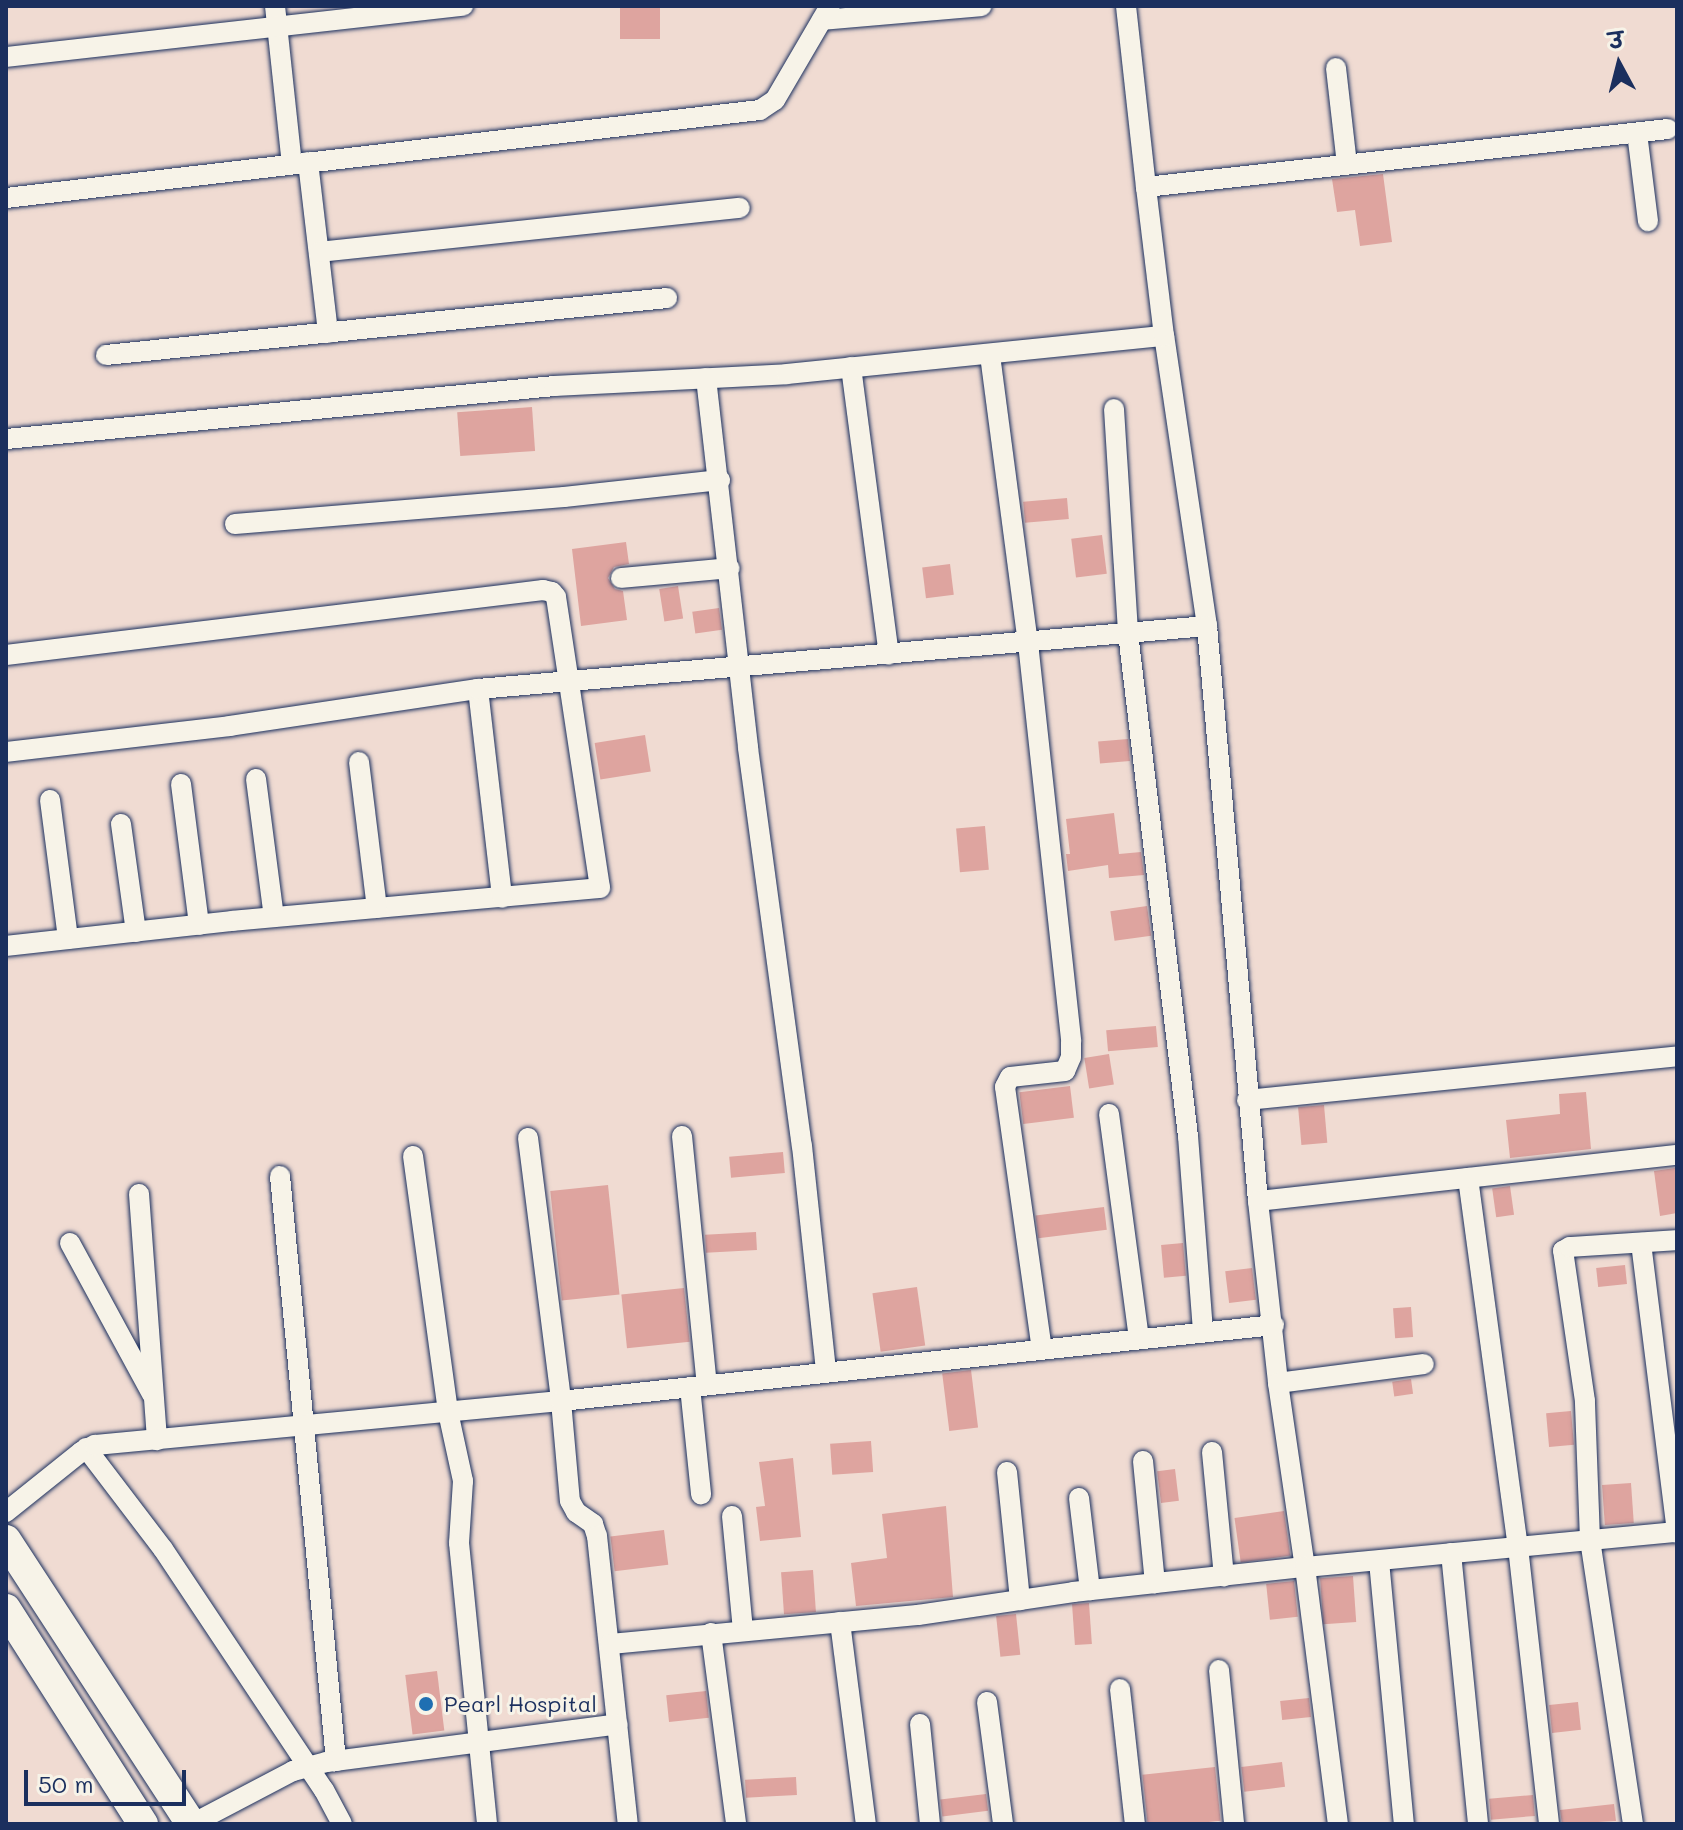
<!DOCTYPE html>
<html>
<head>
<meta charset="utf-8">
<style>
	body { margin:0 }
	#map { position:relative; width:1683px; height:1830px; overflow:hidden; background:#f0dbd2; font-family:Mali,"Playpen Sans Deva",sans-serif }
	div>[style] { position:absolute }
	.building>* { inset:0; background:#dea49f; transform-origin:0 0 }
	.roads { filter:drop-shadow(0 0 2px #1b2f5e) drop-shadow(0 0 2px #1b2f5e) }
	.minor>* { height:20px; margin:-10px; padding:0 10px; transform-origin:10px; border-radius:10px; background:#f7f3e8 }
	.secondary>* { height:30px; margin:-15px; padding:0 15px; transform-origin:15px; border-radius:15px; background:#f7f3e8 }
	.dots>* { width:22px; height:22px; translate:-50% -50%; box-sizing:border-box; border:4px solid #f7f3e8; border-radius:50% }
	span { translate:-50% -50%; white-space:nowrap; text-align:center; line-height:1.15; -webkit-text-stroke:6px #f7f3e8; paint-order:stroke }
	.poi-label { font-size:22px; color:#1b2f5e }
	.left { translate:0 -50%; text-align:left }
	.frame { position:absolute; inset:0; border:8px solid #1b2f5e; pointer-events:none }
	.north { position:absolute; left:1579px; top:24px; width:80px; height:80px; -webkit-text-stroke:6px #f7f3e8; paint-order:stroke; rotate:353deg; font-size:22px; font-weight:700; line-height:32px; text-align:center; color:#1b2f5e }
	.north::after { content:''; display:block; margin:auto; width:28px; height:36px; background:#1b2f5e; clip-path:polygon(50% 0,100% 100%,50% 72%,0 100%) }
	.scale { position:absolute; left:24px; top:1770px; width:162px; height:36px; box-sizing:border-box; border:4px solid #1b2f5e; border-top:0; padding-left:10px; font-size:24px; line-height:28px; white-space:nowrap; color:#1b2f5e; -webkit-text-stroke:6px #f7f3e8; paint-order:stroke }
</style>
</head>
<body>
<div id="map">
	<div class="building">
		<div style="left:620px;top:6px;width:40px;height:33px"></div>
		<div style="clip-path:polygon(1383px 174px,1392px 242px,1360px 246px,1355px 210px,1337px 212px,1332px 179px)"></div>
		<div style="left:532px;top:407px;width:44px;height:75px;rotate:86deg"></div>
		<div style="left:1067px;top:498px;width:21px;height:44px;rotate:85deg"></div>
		<div style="left:1102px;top:535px;width:39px;height:31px;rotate:83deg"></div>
		<div style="clip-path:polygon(626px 542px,629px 564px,614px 567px,608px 578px,615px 589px,623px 591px,627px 620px,581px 626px,572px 549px)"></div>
		<div style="left:950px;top:564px;width:31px;height:28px;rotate:83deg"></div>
		<div style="left:678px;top:586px;width:33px;height:19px;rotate:81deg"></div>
		<div style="left:719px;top:608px;width:22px;height:27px;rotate:82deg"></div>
		<div style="left:645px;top:735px;width:37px;height:51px;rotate:81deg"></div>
		<div style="left:1128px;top:739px;width:22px;height:30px;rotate:85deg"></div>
		<div style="clip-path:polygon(1114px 813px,1119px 854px,1141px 852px,1144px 875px,1109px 878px,1108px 865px,1068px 871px,1066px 854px,1070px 854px,1066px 819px)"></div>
		<div style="left:985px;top:826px;width:44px;height:29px;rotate:85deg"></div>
		<div style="left:1147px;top:906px;width:30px;height:37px;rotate:82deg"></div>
		<div style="left:1156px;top:1026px;width:21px;height:50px;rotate:85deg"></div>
		<div style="left:1109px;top:1054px;width:31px;height:25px;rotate:81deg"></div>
		<div style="left:1070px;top:1086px;width:32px;height:51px;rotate:83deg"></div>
		<div style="clip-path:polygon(1586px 1092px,1591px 1149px,1510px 1158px,1506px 1120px,1560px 1114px,1559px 1094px)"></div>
		<div style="left:1324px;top:1105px;width:38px;height:26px;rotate:85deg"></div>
		<div style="left:783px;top:1152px;width:21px;height:54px;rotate:85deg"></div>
		<div style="clip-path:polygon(1675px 1168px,1677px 1213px,1660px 1216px,1654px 1171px)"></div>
		<div style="left:608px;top:1185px;width:110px;height:58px;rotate:84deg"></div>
		<div style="left:1510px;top:1186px;width:29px;height:18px;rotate:82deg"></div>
		<div style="left:1104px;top:1207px;width:23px;height:69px;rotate:83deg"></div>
		<div style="left:756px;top:1232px;width:18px;height:51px;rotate:87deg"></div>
		<div style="left:1183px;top:1243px;width:33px;height:22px;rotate:85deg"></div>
		<div style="left:1625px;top:1265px;width:19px;height:29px;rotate:84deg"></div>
		<div style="left:1252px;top:1268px;width:32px;height:27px;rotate:83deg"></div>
		<div style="left:917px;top:1287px;width:59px;height:45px;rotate:82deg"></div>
		<div style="left:684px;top:1288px;width:54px;height:63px;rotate:84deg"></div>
		<div style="left:1411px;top:1307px;width:30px;height:18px;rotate:86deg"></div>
		<div style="left:971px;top:1370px;width:58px;height:29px;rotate:83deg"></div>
		<div style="left:1411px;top:1379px;width:15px;height:19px;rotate:82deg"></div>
		<div style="left:1571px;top:1411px;width:34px;height:25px;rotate:85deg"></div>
		<div style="left:871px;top:1441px;width:31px;height:41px;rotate:86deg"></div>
		<div style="clip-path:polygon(793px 1458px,801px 1537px,760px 1541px,756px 1507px,765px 1506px,759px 1462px)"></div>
		<div style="left:1175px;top:1469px;width:32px;height:18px;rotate:83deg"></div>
		<div style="left:1631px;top:1483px;width:40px;height:29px;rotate:86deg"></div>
		<div style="clip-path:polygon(946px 1506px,953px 1597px,856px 1606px,851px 1563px,887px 1558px,882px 1514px)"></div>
		<div style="left:1284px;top:1511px;width:45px;height:50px;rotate:82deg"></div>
		<div style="left:664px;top:1530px;width:35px;height:54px;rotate:83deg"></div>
		<div style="left:813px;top:1570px;width:42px;height:32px;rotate:86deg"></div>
		<div style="left:1353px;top:1576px;width:46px;height:33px;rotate:86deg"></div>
		<div style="left:1294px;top:1581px;width:36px;height:28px;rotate:84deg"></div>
		<div style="left:1089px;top:1603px;width:41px;height:17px;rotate:86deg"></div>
		<div style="left:1016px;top:1614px;width:41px;height:20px;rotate:84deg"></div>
		<div style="left:437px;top:1671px;width:60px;height:32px;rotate:83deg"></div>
		<div style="left:706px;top:1691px;width:27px;height:40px;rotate:84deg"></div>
		<div style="left:1309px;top:1698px;width:19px;height:29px;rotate:84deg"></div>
		<div style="left:1578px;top:1702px;width:28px;height:29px;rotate:84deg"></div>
		<div style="left:1282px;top:1762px;width:25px;height:41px;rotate:83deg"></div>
		<div style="left:1215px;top:1767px;width:54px;height:73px;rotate:84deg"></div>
		<div style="left:796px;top:1777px;width:18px;height:51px;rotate:87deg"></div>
		<div style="left:986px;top:1794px;width:17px;height:46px;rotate:83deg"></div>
		<div style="left:1533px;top:1795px;width:21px;height:44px;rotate:85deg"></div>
		<div style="clip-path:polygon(1614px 1804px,1616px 1821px,1562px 1824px,1560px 1810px)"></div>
	</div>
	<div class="roads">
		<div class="minor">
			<div style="left:275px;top:6px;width:159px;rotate:83.9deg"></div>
			<div style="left:1126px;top:6px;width:182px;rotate:83.7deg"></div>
			<div style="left:822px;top:20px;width:160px;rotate:-5deg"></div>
			<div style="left:6px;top:57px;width:460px;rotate:-6.4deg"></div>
			<div style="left:1336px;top:68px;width:97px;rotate:83.5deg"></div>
			<div style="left:1637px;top:133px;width:89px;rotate:82.9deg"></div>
			<div style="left:308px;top:162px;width:172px;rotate:83.3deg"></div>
			<div style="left:6px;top:198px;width:759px;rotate:-6.66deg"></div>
			<div style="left:760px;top:110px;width:18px;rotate:-34deg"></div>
			<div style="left:775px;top:100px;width:109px;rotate:-59.7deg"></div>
			<div style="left:319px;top:252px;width:423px;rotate:-6deg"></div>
			<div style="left:106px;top:355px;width:564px;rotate:-5.8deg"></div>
			<div style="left:990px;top:355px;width:290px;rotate:82.5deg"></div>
			<div style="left:1028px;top:643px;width:401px;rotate:83.8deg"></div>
			<div style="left:1071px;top:1042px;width:15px;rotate:90deg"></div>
			<div style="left:1071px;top:1057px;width:15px;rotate:113deg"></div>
			<div style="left:1065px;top:1071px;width:55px;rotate:173.8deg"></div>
			<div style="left:1010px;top:1077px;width:11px;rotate:117deg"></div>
			<div style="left:1005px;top:1087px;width:265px;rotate:82deg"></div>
			<div style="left:851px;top:367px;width:290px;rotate:82.5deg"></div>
			<div style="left:706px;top:378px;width:372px;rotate:83.5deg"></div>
			<div style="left:748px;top:748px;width:402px;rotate:82.3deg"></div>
			<div style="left:802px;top:1146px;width:227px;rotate:83.9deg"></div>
			<div style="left:1114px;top:409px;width:224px;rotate:86.4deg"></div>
			<div style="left:1128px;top:633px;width:507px;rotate:83.2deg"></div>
			<div style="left:1188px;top:1136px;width:196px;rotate:85.6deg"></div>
			<div style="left:6px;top:439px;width:551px;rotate:-5.52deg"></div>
			<div style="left:554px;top:386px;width:233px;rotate:-2.9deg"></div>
			<div style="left:787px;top:374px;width:379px;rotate:-5.8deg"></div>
			<div style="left:235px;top:524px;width:330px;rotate:-4.7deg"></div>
			<div style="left:564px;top:497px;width:157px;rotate:-6.2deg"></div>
			<div style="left:621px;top:578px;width:109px;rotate:-5.2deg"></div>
			<div style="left:1207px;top:626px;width:293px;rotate:-98.4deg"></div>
			<div style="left:1164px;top:336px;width:150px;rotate:-96.9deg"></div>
			<div style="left:1146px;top:187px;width:525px;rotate:-6.34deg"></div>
			<div style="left:6px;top:655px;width:541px;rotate:-6.9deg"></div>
			<div style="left:543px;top:590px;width:9px;rotate:13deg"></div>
			<div style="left:552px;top:592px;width:6px;rotate:51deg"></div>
			<div style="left:556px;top:597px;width:294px;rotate:81.4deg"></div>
			<div style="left:600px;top:888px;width:369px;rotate:174.9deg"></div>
			<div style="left:232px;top:921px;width:227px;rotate:173.7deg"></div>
			<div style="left:478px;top:689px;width:210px;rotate:83.4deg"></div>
			<div style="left:6px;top:752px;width:226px;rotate:-6.6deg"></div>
			<div style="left:230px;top:726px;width:251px;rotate:-8.5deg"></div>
			<div style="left:478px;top:689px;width:732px;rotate:-4.94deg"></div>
			<div style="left:1207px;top:626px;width:577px;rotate:84.93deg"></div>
			<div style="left:1258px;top:1201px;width:183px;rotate:83.7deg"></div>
			<div style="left:1278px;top:1383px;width:186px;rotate:81.7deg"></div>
			<div style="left:1305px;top:1567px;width:374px;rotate:-5.4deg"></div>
			<div style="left:359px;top:762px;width:147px;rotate:83deg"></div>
			<div style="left:256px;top:779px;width:139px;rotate:82.6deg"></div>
			<div style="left:181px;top:784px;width:142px;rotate:82.7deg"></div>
			<div style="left:50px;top:800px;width:140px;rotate:82.6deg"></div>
			<div style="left:121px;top:824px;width:109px;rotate:82.1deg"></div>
			<div style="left:1247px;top:1100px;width:432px;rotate:-5.8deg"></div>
			<div style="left:1109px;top:1114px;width:226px;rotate:82.4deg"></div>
			<div style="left:682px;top:1136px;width:250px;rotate:84.3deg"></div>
			<div style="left:528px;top:1138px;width:265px;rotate:82.8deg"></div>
			<div style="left:561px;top:1401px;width:100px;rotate:84.9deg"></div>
			<div style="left:570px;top:1501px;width:13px;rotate:61deg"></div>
			<div style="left:576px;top:1512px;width:21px;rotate:35deg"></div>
			<div style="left:593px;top:1524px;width:13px;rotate:72deg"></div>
			<div style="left:597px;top:1536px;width:290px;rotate:83.9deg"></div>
			<div style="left:413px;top:1156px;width:258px;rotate:82.2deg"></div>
			<div style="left:448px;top:1412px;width:71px;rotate:77.7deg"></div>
			<div style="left:463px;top:1481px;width:62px;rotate:93.7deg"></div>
			<div style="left:459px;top:1543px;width:282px;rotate:84.3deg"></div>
			<div style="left:280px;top:1176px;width:588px;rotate:84.53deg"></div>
			<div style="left:1468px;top:1178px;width:372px;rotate:82.3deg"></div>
			<div style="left:1518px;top:1547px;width:279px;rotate:83.6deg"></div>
			<div style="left:139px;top:1194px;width:247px;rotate:85.8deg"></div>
			<div style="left:1258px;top:1201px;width:422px;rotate:-6.3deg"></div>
			<div style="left:70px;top:1243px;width:172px;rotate:61.5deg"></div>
			<div style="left:1641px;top:1243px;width:292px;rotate:82.9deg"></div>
			<div style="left:1278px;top:1383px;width:147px;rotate:-7.4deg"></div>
			<div style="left:690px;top:1387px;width:108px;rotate:84.1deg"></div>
			<div style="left:86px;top:1448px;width:127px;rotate:52.7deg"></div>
			<div style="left:163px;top:1549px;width:290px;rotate:56.3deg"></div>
			<div style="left:324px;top:1790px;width:38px;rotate:62deg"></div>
			<div style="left:1212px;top:1452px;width:125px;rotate:84.5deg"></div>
			<div style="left:1143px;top:1461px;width:123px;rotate:84.4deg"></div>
			<div style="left:1007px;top:1472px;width:129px;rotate:84.2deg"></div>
			<div style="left:1079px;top:1498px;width:93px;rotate:83.2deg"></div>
			<div style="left:6px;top:1512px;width:96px;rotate:-38.7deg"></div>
			<div style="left:81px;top:1452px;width:16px;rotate:-27deg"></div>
			<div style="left:95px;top:1445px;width:468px;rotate:-5.4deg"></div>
			<div style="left:561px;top:1401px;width:717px;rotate:-6.08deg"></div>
			<div style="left:732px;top:1516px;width:115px;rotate:84.5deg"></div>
			<div style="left:1451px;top:1553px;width:272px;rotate:84.3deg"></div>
			<div style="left:1379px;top:1561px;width:264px;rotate:84.6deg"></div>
			<div style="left:840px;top:1622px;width:204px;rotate:82.7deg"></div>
			<div style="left:711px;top:1633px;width:193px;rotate:82.5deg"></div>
			<div style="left:610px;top:1644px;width:309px;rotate:-5.4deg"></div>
			<div style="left:918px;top:1615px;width:157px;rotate:-8.4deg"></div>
			<div style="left:1073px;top:1592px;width:233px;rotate:-6.2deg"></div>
			<div style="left:1305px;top:1567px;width:259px;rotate:82.7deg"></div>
			<div style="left:1219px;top:1670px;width:155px;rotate:84.4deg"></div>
			<div style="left:1120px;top:1689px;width:136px;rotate:83.7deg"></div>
			<div style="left:987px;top:1702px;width:123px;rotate:82.5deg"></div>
			<div style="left:920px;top:1724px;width:100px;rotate:84.3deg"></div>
			<div style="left:192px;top:1824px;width:114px;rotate:-27.7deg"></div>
			<div style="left:293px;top:1771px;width:35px;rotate:-15deg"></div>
			<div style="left:327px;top:1762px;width:293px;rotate:-7.4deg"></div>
			<div style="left:1633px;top:1824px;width:287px;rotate:-98.6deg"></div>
			<div style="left:1590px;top:1540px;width:139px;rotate:-92.1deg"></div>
			<div style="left:1585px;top:1401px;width:152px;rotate:-98.3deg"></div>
			<div style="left:1563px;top:1251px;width:8px;rotate:-30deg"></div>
			<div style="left:1570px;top:1247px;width:107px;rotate:-3.7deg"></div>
		</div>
		<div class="secondary">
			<div style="left:6px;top:1540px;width:339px;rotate:56.9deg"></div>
			<div style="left:6px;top:1609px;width:255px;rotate:57.5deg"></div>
		</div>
	</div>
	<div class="dots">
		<div style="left:426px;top:1704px;background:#1f6fb2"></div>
	</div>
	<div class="poi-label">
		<span class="left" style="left:444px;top:1704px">Pearl Hospital</span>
	</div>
	<div class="frame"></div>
	<div class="north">उ</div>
	<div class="scale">50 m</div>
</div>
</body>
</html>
